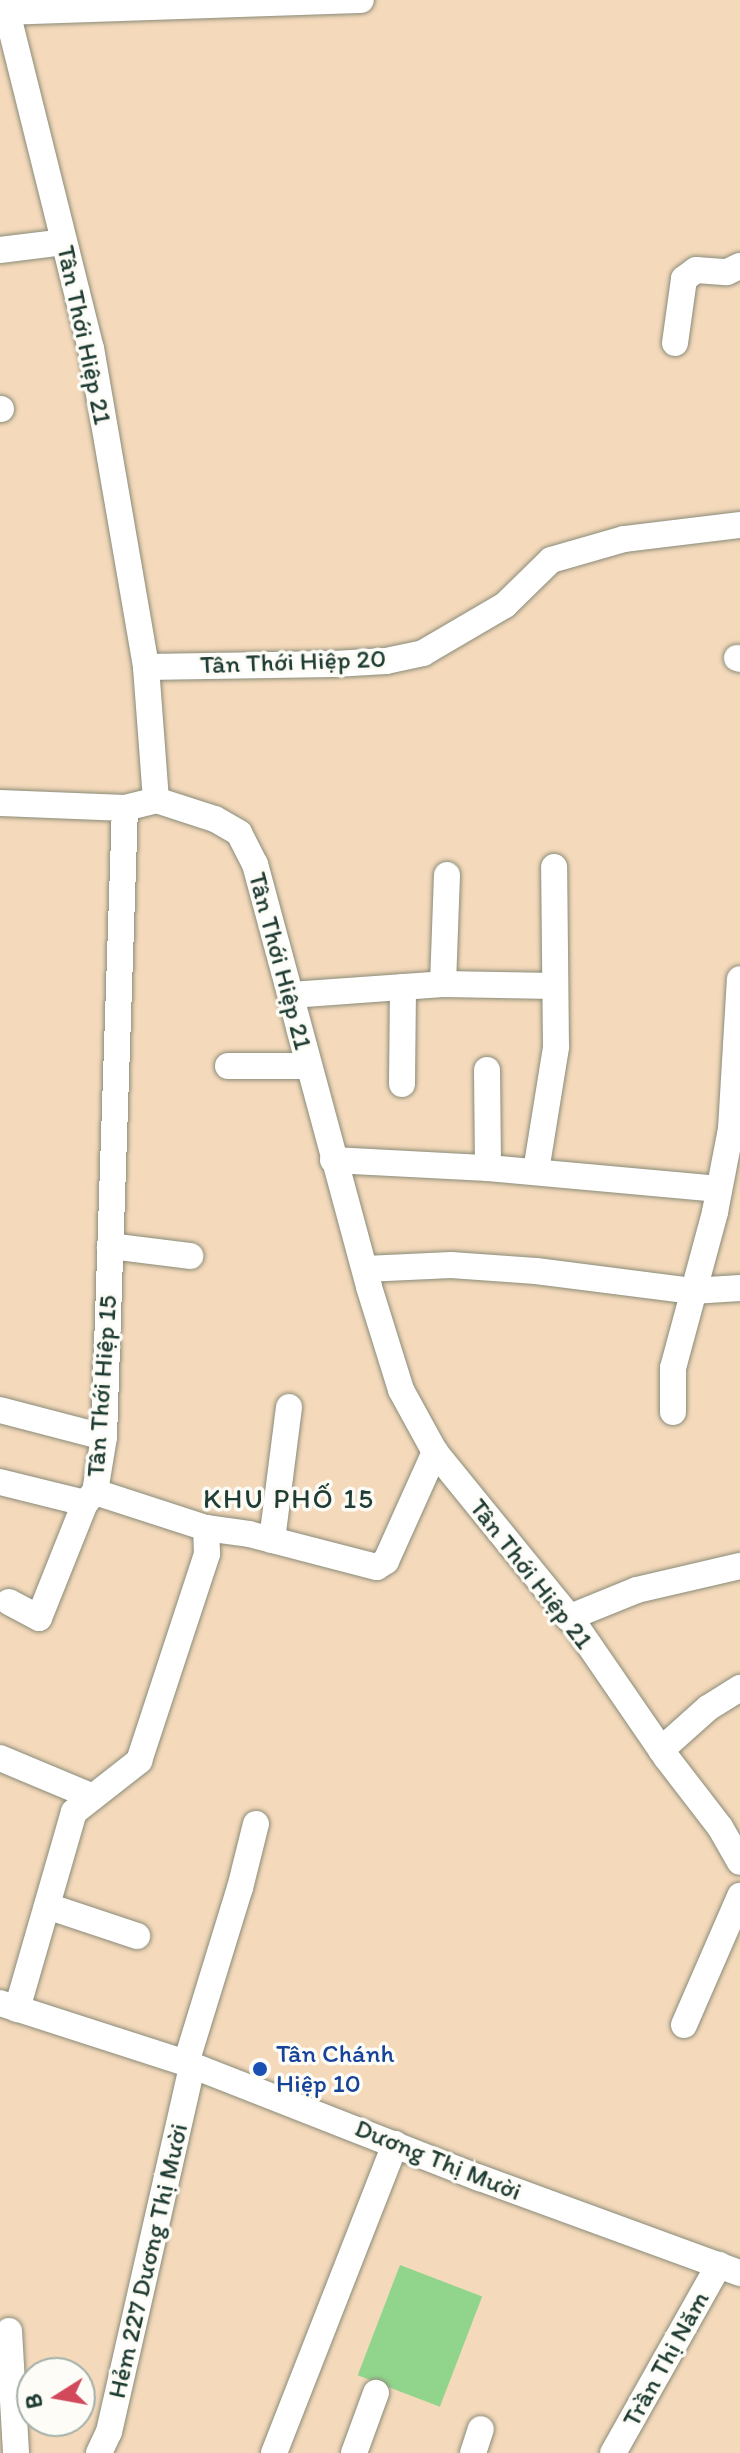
<!DOCTYPE html>
<html>
<head>
<meta charset="utf-8">
<style>
	body { margin:0 }
	#map { position:relative; width:740px; height:2453px; overflow:hidden; background:#f4d9bb; font-family:Itim,sans-serif }
	div>[style] { position:absolute }
	.green>* { inset:0; background:#91d48c; transform-origin:0 0 }
	.roads { filter:drop-shadow(0 0 2px #8a8b78) drop-shadow(0 0 2px #8a8b78) }
	.minor>* { height:26px; margin:-13px; padding:0 13px; transform-origin:13px; border-radius:13px; background:#fff }
	.dots>* { width:22px; height:22px; translate:-50% -50%; box-sizing:border-box; border:4px solid #fdfcf7; border-radius:50% }
	span { translate:-50% -50%; white-space:nowrap; text-align:center; line-height:1.15; -webkit-text-stroke:7px #fdfcf7; paint-order:stroke }
	.street-label { font-size:26px; color:#1f3d34 }
	.transit-label { font-size:26px; color:#164399 }
	.left { translate:0 -50%; text-align:left }
	.neighbourhood-label { font-size:28px; color:#1f3d34; letter-spacing:2px }
	.north { position:absolute; left:16px; top:2357px; width:80px; height:80px; box-sizing:border-box; background:#fdfcf7; border:2px solid #a4b0a9; border-radius:50%; rotate:259deg; font-size:22px; font-weight:700; line-height:32px; text-align:center; color:#1f3d34 }
	.north::after { content:''; display:block; margin:auto; width:28px; height:36px; background:#d1495b; clip-path:polygon(50% 0,100% 100%,50% 72%,0 100%) }
</style>
</head>
<body>
<div id="map">
	<div class="green">
		<div style="left:400px;top:2265px;width:88px;height:118px;rotate:21deg"></div>
	</div>
	<div class="roads">
		<div class="minor">
			<div style="left:4px;top:0;width:359px;rotate:76deg"></div>
			<div style="left:91px;top:348px;width:324px;rotate:80.2deg"></div>
			<div style="left:146px;top:667px;width:133px;rotate:85.7deg"></div>
			<div style="left:156px;top:800px;width:62px;rotate:17.9deg"></div>
			<div style="left:215px;top:819px;width:28px;rotate:30deg"></div>
			<div style="left:239px;top:833px;width:35px;rotate:63deg"></div>
			<div style="left:255px;top:864px;width:438px;rotate:74.9deg"></div>
			<div style="left:369px;top:1287px;width:108px;rotate:72.7deg"></div>
			<div style="left:401px;top:1390px;width:71px;rotate:61.3deg"></div>
			<div style="left:435px;top:1452px;width:220px;rotate:50.9deg"></div>
			<div style="left:574px;top:1623px;width:163px;rotate:55.5deg"></div>
			<div style="left:666px;top:1757px;width:88px;rotate:52.4deg"></div>
			<div style="left:720px;top:1827px;width:40px;rotate:60.3deg"></div>
			<div style="left:0;top:12px;width:361px;rotate:-1.9deg"></div>
			<div style="left:0;top:250px;width:64px;rotate:-7.1deg"></div>
			<div style="left:675px;top:343px;width:65px;rotate:-82deg"></div>
			<div style="left:684px;top:279px;width:15px;rotate:-37deg"></div>
			<div style="left:696px;top:270px;width:31px;rotate:4deg"></div>
			<div style="left:727px;top:272px;width:14px;rotate:-25deg"></div>
			<div style="left:0;top:409px;width:1px"></div>
			<div style="left:737px;top:658px;width:3px;rotate:18deg"></div>
			<div style="left:146px;top:667px;width:188px;rotate:-0.9deg"></div>
			<div style="left:334px;top:664px;width:52px;rotate:-3.3deg"></div>
			<div style="left:386px;top:661px;width:38px;rotate:-12deg"></div>
			<div style="left:423px;top:653px;width:95px;rotate:-30.3deg"></div>
			<div style="left:505px;top:605px;width:64px;rotate:-44.4deg"></div>
			<div style="left:551px;top:560px;width:76px;rotate:-16deg"></div>
			<div style="left:624px;top:539px;width:117px;rotate:-6.9deg"></div>
			<div style="left:0;top:803px;width:125px;rotate:2.3deg"></div>
			<div style="left:443px;top:984px;width:109px;rotate:-87.9deg"></div>
			<div style="left:291px;top:995px;width:152px;rotate:-4.1deg"></div>
			<div style="left:443px;top:984px;width:112px;rotate:1deg"></div>
			<div style="left:228px;top:1066px;width:81px"></div>
			<div style="left:487px;top:1070px;width:98px;rotate:89.4deg"></div>
			<div style="left:488px;top:1168px;width:232px;rotate:5.2deg"></div>
			<div style="left:402px;top:1084px;width:97px;rotate:-89.4deg"></div>
			<div style="left:333px;top:1160px;width:155px;rotate:3deg"></div>
			<div style="left:536px;top:1171px;width:126px;rotate:-80.8deg"></div>
			<div style="left:556px;top:1047px;width:180px;rotate:-90.6deg"></div>
			<div style="left:110px;top:1246px;width:81px;rotate:7.1deg"></div>
			<div style="left:365px;top:1269px;width:86px;rotate:-2.7deg"></div>
			<div style="left:451px;top:1265px;width:85px;rotate:4deg"></div>
			<div style="left:536px;top:1271px;width:157px;rotate:7.3deg"></div>
			<div style="left:692px;top:1291px;width:48px;rotate:-3.6deg"></div>
			<div style="left:0;top:1410px;width:107px;rotate:14.6deg"></div>
			<div style="left:673px;top:1412px;width:44px;rotate:-90deg"></div>
			<div style="left:673px;top:1368px;width:162px;rotate:-74.9deg"></div>
			<div style="left:715px;top:1212px;width:85px;rotate:-79.1deg"></div>
			<div style="left:731px;top:1129px;width:150px;rotate:-86.6deg"></div>
			<div style="left:0;top:1482px;width:88px;rotate:13.9deg"></div>
			<div style="left:85px;top:1503px;width:15px;rotate:-48deg"></div>
			<div style="left:206px;top:1528px;width:43px;rotate:7.9deg"></div>
			<div style="left:249px;top:1534px;width:132px;rotate:14.5deg"></div>
			<div style="left:377px;top:1567px;width:11px;rotate:-34deg"></div>
			<div style="left:386px;top:1561px;width:120px;rotate:-65.8deg"></div>
			<div style="left:272px;top:1540px;width:134px;rotate:-82.7deg"></div>
			<div style="left:9px;top:1602px;width:34px;rotate:28deg"></div>
			<div style="left:39px;top:1618px;width:124px;rotate:-68.2deg"></div>
			<div style="left:568px;top:1618px;width:74px;rotate:-22.1deg"></div>
			<div style="left:637px;top:1590px;width:106px;rotate:-13.1deg"></div>
			<div style="left:661px;top:1750px;width:63px;rotate:-41.8deg"></div>
			<div style="left:708px;top:1708px;width:38px;rotate:-32deg"></div>
			<div style="left:0;top:1758px;width:99px;rotate:22.7deg"></div>
			<div style="left:47px;top:1906px;width:95px;rotate:18.4deg"></div>
			<div style="left:0;top:2003px;width:195px;rotate:17.9deg"></div>
			<div style="left:186px;top:2063px;width:316px;rotate:21.4deg"></div>
			<div style="left:480px;top:2178px;width:277px;rotate:20.1deg"></div>
			<div style="left:17px;top:2009px;width:205px;rotate:-73.9deg"></div>
			<div style="left:74px;top:1812px;width:83px;rotate:-38.1deg"></div>
			<div style="left:139px;top:1761px;width:218px;rotate:-71.8deg"></div>
			<div style="left:207px;top:1554px;width:26px;rotate:-92deg"></div>
			<div style="left:206px;top:1528px;width:117px;rotate:-162deg"></div>
			<div style="left:95px;top:1492px;width:56px;rotate:-80.7deg"></div>
			<div style="left:104px;top:1437px;width:629px;rotate:-88.09deg"></div>
			<div style="left:125px;top:808px;width:32px;rotate:-14deg"></div>
			<div style="left:684px;top:2025px;width:141px;rotate:-66.5deg"></div>
			<div style="left:186px;top:2063px;width:183px;rotate:-72.9deg"></div>
			<div style="left:240px;top:1888px;width:66px;rotate:-76deg"></div>
			<div style="left:9px;top:2331px;width:122px;rotate:86.7deg"></div>
			<div style="left:99px;top:2453px;width:23px;rotate:-65deg"></div>
			<div style="left:109px;top:2432px;width:375px;rotate:-77.2deg"></div>
			<div style="left:274px;top:2453px;width:332px;rotate:-68.6deg"></div>
			<div style="left:354px;top:2453px;width:64px;rotate:-69.9deg"></div>
			<div style="left:473px;top:2453px;width:25px;rotate:-72deg"></div>
			<div style="left:613px;top:2453px;width:216px;rotate:-60.6deg"></div>
		</div>
	</div>
	<div class="dots">
		<div style="left:260px;top:2069px;background:#1a4fb4"></div>
	</div>
	<div class="street-label">
		<span style="left:84px;top:335px;rotate:78deg">Tân Thới Hiệp 21</span>
		<span style="left:293px;top:662px;rotate:-2deg">Tân Thới Hiệp 20</span>
		<span style="left:280px;top:961px;rotate:75deg">Tân Thới Hiệp 21</span>
		<span style="left:102px;top:1386px;rotate:-86deg">Tân Thới Hiệp 15</span>
		<span style="left:531px;top:1574px;rotate:52deg">Tân Thới Hiệp 21</span>
		<span style="left:438px;top:2160px;rotate:22deg">Dương Thị Mười</span>
		<span style="left:148px;top:2261px;rotate:-77deg">Hẻm 227 Dương Thị Mười</span>
		<span style="left:666px;top:2359px;rotate:-61deg">Trần Thị Năm</span>
	</div>
	<div class="transit-label">
		<span class="left" style="left:276px;top:2069px">Tân Chánh<br>Hiệp 10</span>
	</div>
	<div class="neighbourhood-label">
		<span style="left:289px;top:1498px">KHU PHỐ 15</span>
	</div>
	<div class="north">B</div>
</div>
</body>
</html>
